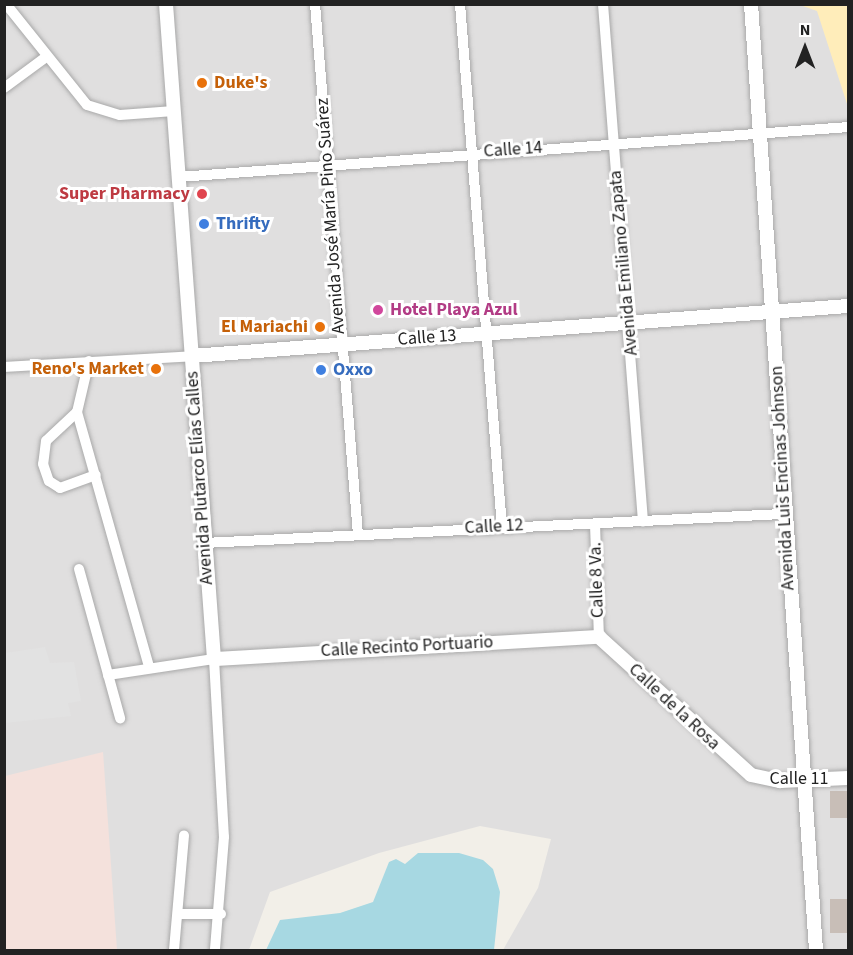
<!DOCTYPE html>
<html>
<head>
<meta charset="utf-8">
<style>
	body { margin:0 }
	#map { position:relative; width:853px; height:955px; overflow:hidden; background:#f2efe8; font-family:"Source Sans 3",sans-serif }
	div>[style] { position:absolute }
	.residential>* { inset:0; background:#e0dfdf }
	.military>* { inset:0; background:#f4e1dc }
	.sand>* { inset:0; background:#ffedba }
	.parking>* { inset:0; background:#e2e2e2 }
	.water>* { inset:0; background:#a7d8e2 }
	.building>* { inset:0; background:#c8beb7; transform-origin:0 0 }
	.roads { filter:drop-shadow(0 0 2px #a9a9a9) drop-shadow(0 0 2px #a9a9a9) }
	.minor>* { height:10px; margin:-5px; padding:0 5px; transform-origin:5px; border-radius:5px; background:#fff }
	.tertiary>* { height:14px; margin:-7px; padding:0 7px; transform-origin:7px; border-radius:7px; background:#fff }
	.dots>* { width:16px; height:16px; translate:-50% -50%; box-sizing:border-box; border:3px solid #fff; border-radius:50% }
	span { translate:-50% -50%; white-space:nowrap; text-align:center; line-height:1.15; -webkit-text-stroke:6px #fff; paint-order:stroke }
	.food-label { font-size:18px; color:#c56008; font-weight:700 }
	.left { translate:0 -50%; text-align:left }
	.right { translate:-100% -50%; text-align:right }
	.street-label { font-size:18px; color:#222 }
	.health-label { font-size:18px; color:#be3a42; font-weight:700 }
	.shop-label { font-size:18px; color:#366cbe; font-weight:700 }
	.hotel-label { font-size:18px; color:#b23c85; font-weight:700 }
	.frame { position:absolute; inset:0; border:6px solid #222; pointer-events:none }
	.north { position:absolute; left:775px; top:18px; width:60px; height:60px; -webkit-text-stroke:4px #fff; paint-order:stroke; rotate:0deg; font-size:16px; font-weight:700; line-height:24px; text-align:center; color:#222 }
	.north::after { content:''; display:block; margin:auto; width:21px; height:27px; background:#222; clip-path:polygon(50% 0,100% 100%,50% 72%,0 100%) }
</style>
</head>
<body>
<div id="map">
	<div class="residential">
		<div style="clip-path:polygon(5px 5px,848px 5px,848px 950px,503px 950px,538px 888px,551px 839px,480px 826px,379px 853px,270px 892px,249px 950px,5px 950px)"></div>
	</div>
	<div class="military">
		<div style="clip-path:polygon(103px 752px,117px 950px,5px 950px,5px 776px)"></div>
	</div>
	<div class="sand">
		<div style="clip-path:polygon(800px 5px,848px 5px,848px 107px,817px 11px)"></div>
	</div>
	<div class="parking">
		<div style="clip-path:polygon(45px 647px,50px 663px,74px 662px,81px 701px,68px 703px,71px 716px,5px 723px,5px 653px)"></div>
	</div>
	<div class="water">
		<div style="clip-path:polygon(418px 853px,459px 853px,483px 860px,493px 869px,500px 892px,494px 950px,266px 950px,280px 920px,340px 913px,373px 902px,389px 862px,396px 859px,405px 864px)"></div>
	</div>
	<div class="building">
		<div style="left:849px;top:791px;width:27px;height:19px;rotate:90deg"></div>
		<div style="left:849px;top:899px;width:34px;height:19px;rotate:90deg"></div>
	</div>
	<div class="roads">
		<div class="minor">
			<div style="left:6px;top:4px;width:129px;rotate:51.3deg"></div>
			<div style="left:87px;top:105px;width:34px;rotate:17deg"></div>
			<div style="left:120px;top:115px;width:54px;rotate:-4.2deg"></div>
			<div style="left:315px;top:4px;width:533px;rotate:85.37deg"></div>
			<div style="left:460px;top:4px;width:525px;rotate:85.41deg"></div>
			<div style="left:603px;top:4px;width:519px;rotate:85.58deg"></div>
			<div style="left:4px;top:88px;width:52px;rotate:-36.4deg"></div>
			<div style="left:179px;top:177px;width:671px;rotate:-4.27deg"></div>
			<div style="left:89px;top:361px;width:52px;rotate:103.2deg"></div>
			<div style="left:77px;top:412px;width:264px;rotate:74.2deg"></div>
			<div style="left:4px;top:367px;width:188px;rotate:-3.3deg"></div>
			<div style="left:77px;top:412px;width:42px;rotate:136.9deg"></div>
			<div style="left:46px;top:441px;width:23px;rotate:97deg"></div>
			<div style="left:43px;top:464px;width:18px;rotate:71deg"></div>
			<div style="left:49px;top:481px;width:13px;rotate:32deg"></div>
			<div style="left:60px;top:488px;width:38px;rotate:-20deg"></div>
			<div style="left:595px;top:524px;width:113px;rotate:88deg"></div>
			<div style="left:204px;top:543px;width:580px;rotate:-2.87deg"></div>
			<div style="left:79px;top:569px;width:155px;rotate:74.6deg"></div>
			<div style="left:108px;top:675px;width:107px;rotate:-8.6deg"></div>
			<div style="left:214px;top:659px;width:178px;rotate:86.8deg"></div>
			<div style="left:224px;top:837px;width:113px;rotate:94.6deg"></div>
			<div style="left:179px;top:914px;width:42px"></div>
			<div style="left:174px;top:950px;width:115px;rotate:-85deg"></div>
		</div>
		<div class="tertiary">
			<div style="left:166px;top:4px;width:657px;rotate:85.81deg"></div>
			<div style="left:214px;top:659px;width:386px;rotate:-3.3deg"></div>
			<div style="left:599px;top:637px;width:205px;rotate:42.2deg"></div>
			<div style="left:751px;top:775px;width:30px;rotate:12deg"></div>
			<div style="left:780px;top:781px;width:68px;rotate:-2.5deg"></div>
			<div style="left:751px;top:4px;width:948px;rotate:86.07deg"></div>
			<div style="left:192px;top:356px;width:658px;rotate:-4.36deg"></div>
		</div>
	</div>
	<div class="dots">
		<div style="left:202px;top:83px;background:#e8710a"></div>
		<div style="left:202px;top:194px;background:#e0444e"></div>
		<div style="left:204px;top:224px;background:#3f7fe0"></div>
		<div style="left:378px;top:310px;background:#d1479c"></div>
		<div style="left:320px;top:327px;background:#e8710a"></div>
		<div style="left:156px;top:369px;background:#e8710a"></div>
		<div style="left:321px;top:370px;background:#3f7fe0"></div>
	</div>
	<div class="food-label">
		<span class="left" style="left:214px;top:83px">Duke's</span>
		<span class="right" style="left:308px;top:327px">El Mariachi</span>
		<span class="right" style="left:144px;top:369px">Reno's Market</span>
	</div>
	<div class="street-label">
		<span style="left:513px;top:150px;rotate:-4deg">Calle 14</span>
		<span style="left:331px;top:216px;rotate:-94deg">Avenida José María Pino Suárez</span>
		<span style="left:624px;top:263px;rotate:-95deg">Avenida Emiliano Zapata</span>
		<span style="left:427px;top:338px;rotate:-4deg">Calle 13</span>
		<span style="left:200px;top:478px;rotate:-94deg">Avenida Plutarco Elías Calles</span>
		<span style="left:783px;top:478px;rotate:-93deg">Avenida Luis Encinas Johnson</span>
		<span style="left:494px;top:527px;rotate:-3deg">Calle 12</span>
		<span style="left:597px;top:580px;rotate:-92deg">Calle 8 Va.</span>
		<span style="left:407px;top:647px;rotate:-3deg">Calle Recinto Portuario</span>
		<span style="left:674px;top:707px;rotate:43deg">Calle de la Rosa</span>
		<span style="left:799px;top:779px">Calle 11</span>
	</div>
	<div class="health-label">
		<span class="right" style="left:190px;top:194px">Super Pharmacy</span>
	</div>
	<div class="shop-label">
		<span class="left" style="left:216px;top:224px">Thrifty</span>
		<span class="left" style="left:333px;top:370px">Oxxo</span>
	</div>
	<div class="hotel-label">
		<span class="left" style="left:390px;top:310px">Hotel Playa Azul</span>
	</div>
	<div class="frame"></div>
	<div class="north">N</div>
</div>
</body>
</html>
